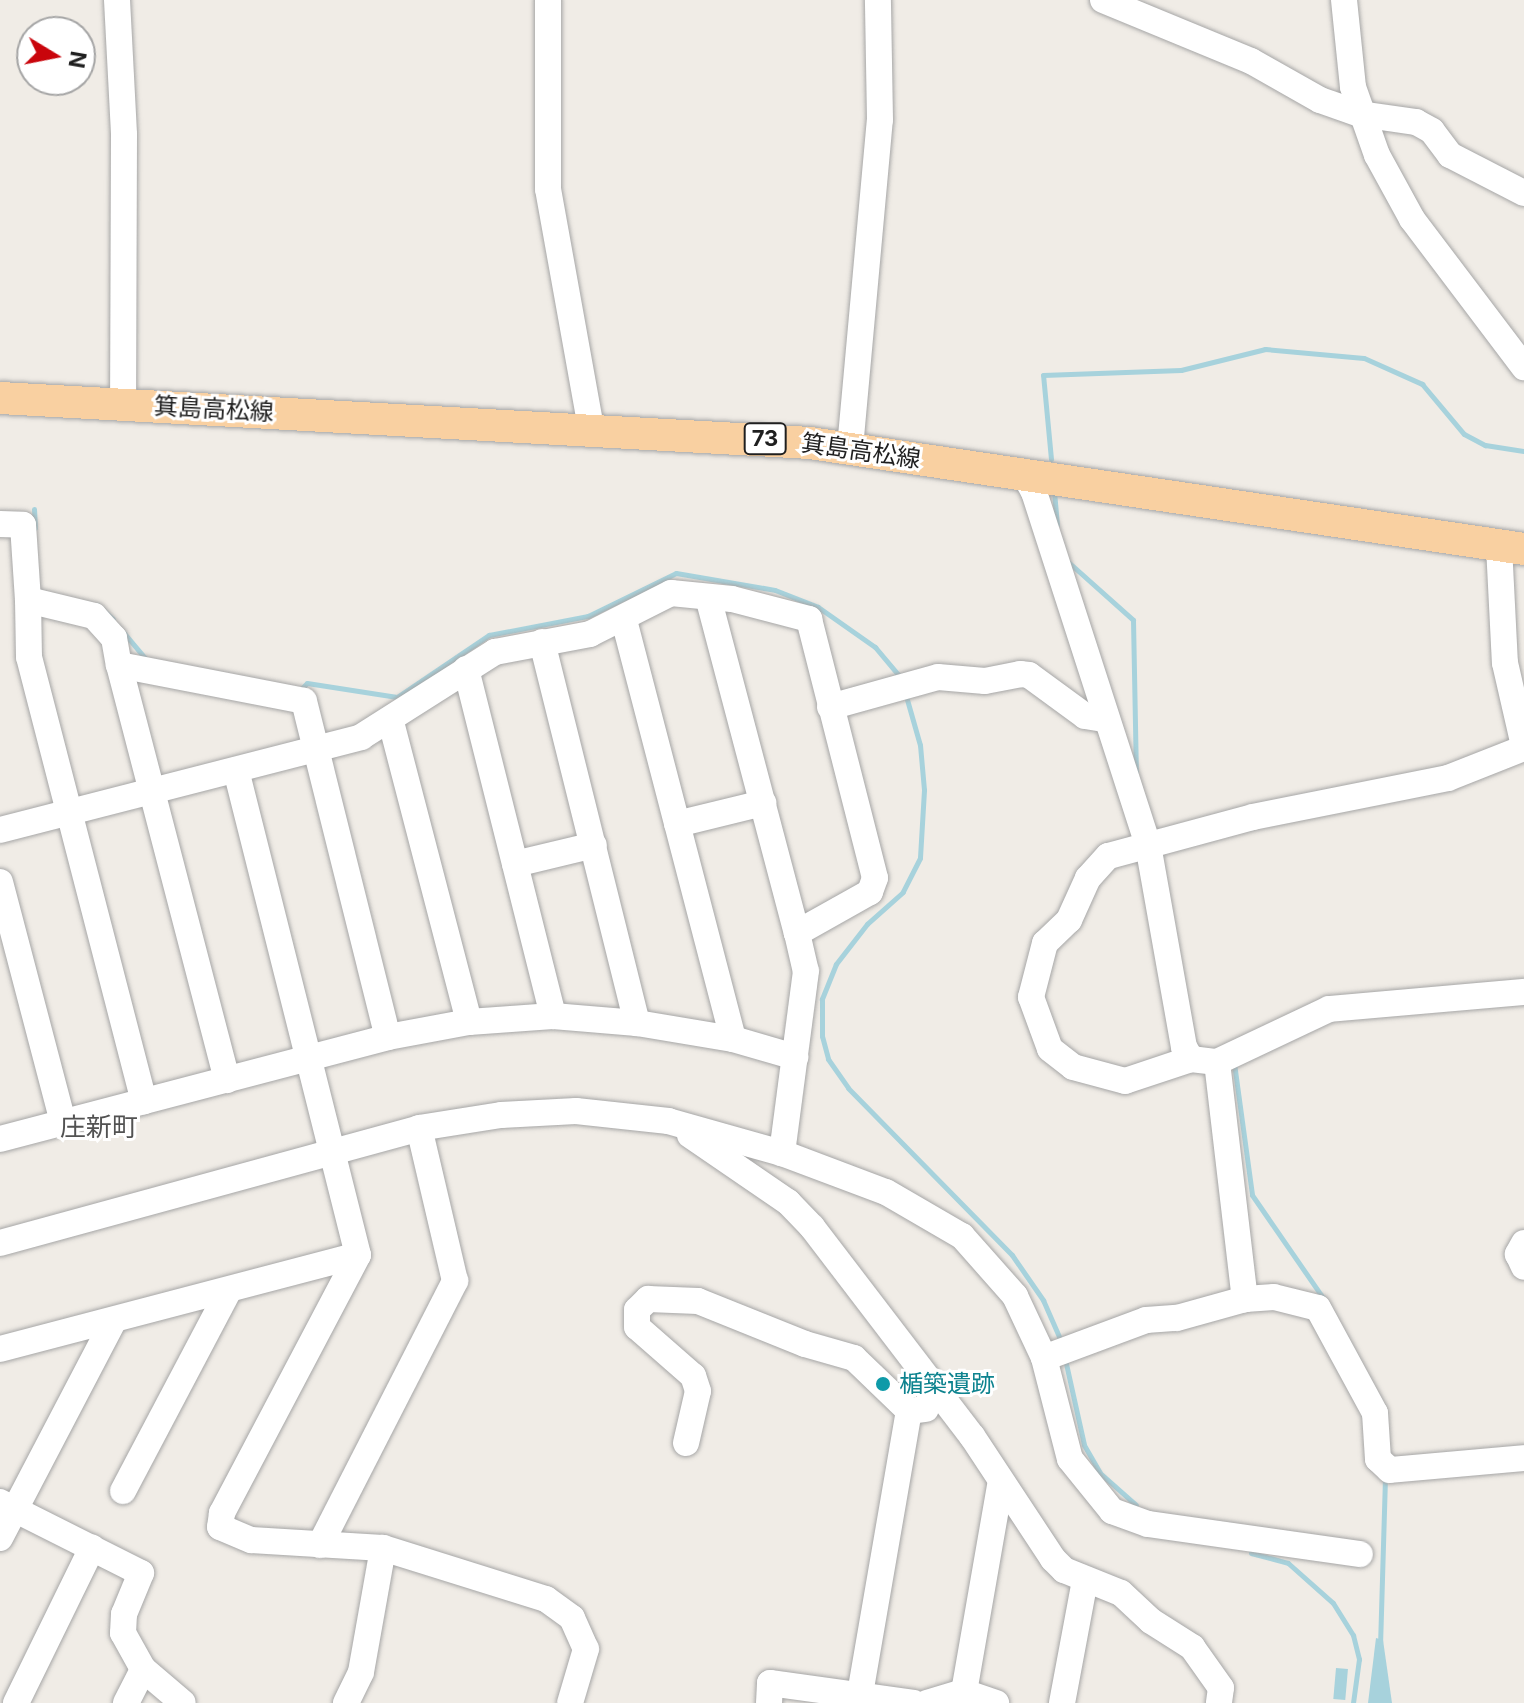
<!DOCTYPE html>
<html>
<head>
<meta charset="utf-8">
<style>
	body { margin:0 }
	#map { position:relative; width:1524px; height:1703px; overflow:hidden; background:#f0ece6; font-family:Inter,"Noto Sans JP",sans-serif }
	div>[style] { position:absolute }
	.water>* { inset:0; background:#a7d2dc; transform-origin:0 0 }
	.stream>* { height:5px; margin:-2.5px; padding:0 2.5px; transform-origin:2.5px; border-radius:2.5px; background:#a7d2dc }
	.roads { filter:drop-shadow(0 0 2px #a6a6a6) drop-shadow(0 0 2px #a6a6a6) }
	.minor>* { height:26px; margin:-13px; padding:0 13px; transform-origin:13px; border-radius:13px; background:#fff }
	.major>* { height:32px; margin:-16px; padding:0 16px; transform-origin:16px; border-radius:16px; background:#f9d0a1 }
	.dots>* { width:22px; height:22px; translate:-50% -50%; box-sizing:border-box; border:4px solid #fff; border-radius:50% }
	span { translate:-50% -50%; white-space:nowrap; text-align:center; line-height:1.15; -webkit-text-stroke:6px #fff; paint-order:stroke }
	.shield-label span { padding:2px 6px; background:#fff; border:2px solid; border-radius:6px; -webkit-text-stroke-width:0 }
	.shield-label { font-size:22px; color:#1f1f1f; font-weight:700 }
	.street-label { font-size:24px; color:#1f1f1f }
	.culture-label { font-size:24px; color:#0d838f }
	.left { translate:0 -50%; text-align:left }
	.neighbourhood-label { font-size:26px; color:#525252 }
	.north { position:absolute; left:16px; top:16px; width:80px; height:80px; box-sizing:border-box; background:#fff; border:2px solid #a5a5a5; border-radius:50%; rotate:100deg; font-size:22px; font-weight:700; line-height:32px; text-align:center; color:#1f1f1f }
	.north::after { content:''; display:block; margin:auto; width:28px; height:36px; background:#c9050c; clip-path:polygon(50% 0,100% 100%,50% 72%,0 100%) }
</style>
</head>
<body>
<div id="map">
	<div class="water">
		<div style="clip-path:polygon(1376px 1638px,1383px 1640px,1392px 1703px,1368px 1703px)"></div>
		<div style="left:1336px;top:1668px;width:12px;height:31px;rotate:5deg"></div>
	</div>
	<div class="stream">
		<div style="left:1051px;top:459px;width:84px;rotate:-95.4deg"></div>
		<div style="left:1043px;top:375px;width:138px;rotate:-2.1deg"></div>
		<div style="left:1181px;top:370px;width:87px;rotate:-14deg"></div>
		<div style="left:1265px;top:349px;width:99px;rotate:5.2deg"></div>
		<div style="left:1364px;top:358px;width:64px;rotate:24.1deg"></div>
		<div style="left:1422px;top:384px;width:65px;rotate:50deg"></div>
		<div style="left:1464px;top:434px;width:24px;rotate:28deg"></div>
		<div style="left:1485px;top:445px;width:39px;rotate:9deg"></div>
		<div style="left:1054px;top:491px;width:34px;rotate:85deg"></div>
		<div style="left:34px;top:509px;width:19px;rotate:87deg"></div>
		<div style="left:1066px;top:560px;width:90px;rotate:41.8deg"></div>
		<div style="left:1133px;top:620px;width:152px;rotate:88.9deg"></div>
		<div style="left:97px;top:605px;width:21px;rotate:41deg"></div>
		<div style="left:124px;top:633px;width:34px;rotate:50deg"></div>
		<div style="left:301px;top:689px;width:8px;rotate:-45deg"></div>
		<div style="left:307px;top:683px;width:91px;rotate:8.8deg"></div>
		<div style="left:397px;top:697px;width:111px;rotate:-34deg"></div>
		<div style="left:489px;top:635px;width:101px;rotate:-10.9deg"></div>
		<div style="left:588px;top:616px;width:98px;rotate:-26deg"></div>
		<div style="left:676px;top:573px;width:100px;rotate:9.7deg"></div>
		<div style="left:775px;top:590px;width:46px;rotate:21.6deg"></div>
		<div style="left:818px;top:607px;width:70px;rotate:35.1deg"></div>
		<div style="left:875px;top:647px;width:40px;rotate:50deg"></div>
		<div style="left:906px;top:696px;width:51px;rotate:74.1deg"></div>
		<div style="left:920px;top:745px;width:45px;rotate:84.9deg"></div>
		<div style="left:924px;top:790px;width:68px;rotate:93.4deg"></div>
		<div style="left:920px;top:858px;width:38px;rotate:117deg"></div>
		<div style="left:903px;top:892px;width:48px;rotate:138.4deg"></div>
		<div style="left:867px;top:924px;width:51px;rotate:127.8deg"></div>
		<div style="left:836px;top:964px;width:38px;rotate:112deg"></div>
		<div style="left:822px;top:999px;width:37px;rotate:90deg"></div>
		<div style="left:822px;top:1036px;width:24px;rotate:75deg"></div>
		<div style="left:828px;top:1059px;width:35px;rotate:55deg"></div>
		<div style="left:848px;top:1088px;width:234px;rotate:45.5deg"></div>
		<div style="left:1012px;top:1255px;width:55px;rotate:55.4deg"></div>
		<div style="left:1043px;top:1300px;width:45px;rotate:66.3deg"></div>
		<div style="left:1234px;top:1063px;width:133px;rotate:82.2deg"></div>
		<div style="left:1252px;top:1195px;width:129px;rotate:55.4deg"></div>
		<div style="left:1065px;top:1359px;width:88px;rotate:77.5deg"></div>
		<div style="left:1084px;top:1445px;width:32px;rotate:60deg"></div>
		<div style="left:1100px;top:1473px;width:48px;rotate:41.6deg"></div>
		<div style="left:1251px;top:1553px;width:38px;rotate:15deg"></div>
		<div style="left:1288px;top:1563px;width:60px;rotate:41.6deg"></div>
		<div style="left:1333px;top:1603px;width:38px;rotate:58deg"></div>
		<div style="left:1353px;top:1635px;width:25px;rotate:76deg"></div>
		<div style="left:1359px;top:1659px;width:44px;rotate:97.8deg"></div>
		<div style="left:1380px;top:1646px;width:170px;rotate:-88.3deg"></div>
	</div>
	<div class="roads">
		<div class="minor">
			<div style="left:117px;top:0;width:135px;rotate:87deg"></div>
			<div style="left:124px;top:135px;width:269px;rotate:90.2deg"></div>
			<div style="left:548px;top:0;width:189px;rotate:90deg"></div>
			<div style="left:548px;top:189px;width:242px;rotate:79.8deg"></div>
			<div style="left:1103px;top:0;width:160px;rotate:22.4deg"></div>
			<div style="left:1251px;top:61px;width:79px;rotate:29.5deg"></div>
			<div style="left:1320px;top:100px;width:42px;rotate:19.3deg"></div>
			<div style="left:1360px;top:114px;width:57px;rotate:8.1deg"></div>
			<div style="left:1416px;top:122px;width:18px;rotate:29deg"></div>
			<div style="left:1432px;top:131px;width:30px;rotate:53deg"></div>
			<div style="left:1450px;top:155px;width:83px;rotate:27.2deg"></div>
			<div style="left:1344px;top:0;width:87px;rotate:84.1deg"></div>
			<div style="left:1353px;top:87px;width:72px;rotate:70.6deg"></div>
			<div style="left:1377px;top:155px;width:73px;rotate:61.3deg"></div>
			<div style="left:1412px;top:219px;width:186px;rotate:52.9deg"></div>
			<div style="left:850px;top:448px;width:329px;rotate:-84.8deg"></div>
			<div style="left:880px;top:120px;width:120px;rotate:-91deg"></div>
			<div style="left:1024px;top:474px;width:21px;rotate:61deg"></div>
			<div style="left:1034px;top:492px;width:371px;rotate:72.1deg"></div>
			<div style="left:1148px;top:845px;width:205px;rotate:79.9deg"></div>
			<div style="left:1184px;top:1047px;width:14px;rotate:60deg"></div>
			<div style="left:0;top:524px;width:23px;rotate:2deg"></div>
			<div style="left:23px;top:525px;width:75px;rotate:86.2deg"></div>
			<div style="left:28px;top:600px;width:68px;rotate:13.6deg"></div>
			<div style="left:94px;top:616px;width:30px;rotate:48deg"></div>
			<div style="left:114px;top:638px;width:27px;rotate:80deg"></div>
			<div style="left:119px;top:665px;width:188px;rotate:11deg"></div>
			<div style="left:304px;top:701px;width:346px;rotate:76deg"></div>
			<div style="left:1499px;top:546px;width:117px;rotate:87.1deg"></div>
			<div style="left:1505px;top:663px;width:85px;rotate:77.1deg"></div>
			<div style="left:708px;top:597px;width:348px;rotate:75.2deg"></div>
			<div style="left:28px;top:600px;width:57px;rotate:89deg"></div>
			<div style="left:29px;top:657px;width:459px;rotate:75.5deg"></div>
			<div style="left:624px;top:620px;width:433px;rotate:75.4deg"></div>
			<div style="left:542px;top:642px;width:393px;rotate:76deg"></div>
			<div style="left:119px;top:665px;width:429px;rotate:75.4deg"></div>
			<div style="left:466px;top:669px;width:358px;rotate:75.9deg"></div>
			<div style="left:830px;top:707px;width:112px;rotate:-15.5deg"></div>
			<div style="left:938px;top:677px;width:47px;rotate:4.9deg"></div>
			<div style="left:985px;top:681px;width:36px;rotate:-11deg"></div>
			<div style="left:1020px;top:674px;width:9px;rotate:6deg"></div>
			<div style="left:1029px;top:675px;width:69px;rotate:36.2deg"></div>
			<div style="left:1085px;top:716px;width:20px;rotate:9deg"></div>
			<div style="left:391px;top:722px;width:310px;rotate:75.4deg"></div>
			<div style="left:1524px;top:748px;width:82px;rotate:158.5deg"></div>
			<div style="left:1448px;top:778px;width:199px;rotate:168.7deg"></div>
			<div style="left:1253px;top:817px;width:150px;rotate:164.9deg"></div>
			<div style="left:1108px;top:856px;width:30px;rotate:132deg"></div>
			<div style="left:1088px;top:878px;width:46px;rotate:114.3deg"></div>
			<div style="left:1069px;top:920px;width:33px;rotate:136deg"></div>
			<div style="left:1045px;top:943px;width:56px;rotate:104.5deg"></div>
			<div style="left:1031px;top:997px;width:55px;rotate:69.9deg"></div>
			<div style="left:1050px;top:1049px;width:29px;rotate:38deg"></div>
			<div style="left:1073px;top:1067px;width:54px;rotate:15.1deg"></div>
			<div style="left:1125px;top:1081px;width:70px;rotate:-18.4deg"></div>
			<div style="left:1191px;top:1059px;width:26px;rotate:7deg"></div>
			<div style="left:1217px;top:1062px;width:124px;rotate:-25.3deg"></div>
			<div style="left:1329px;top:1009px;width:196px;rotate:-5deg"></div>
			<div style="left:236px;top:770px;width:500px;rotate:75.88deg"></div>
			<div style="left:358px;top:1255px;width:292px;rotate:117.8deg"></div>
			<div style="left:222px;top:1513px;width:14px;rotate:98deg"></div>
			<div style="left:220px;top:1527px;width:34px;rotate:23deg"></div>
			<div style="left:251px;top:1540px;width:132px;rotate:3.5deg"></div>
			<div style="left:383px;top:1548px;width:171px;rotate:17.4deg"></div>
			<div style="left:546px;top:1599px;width:32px;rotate:36deg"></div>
			<div style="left:572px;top:1618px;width:34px;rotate:66deg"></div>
			<div style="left:586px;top:1649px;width:56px;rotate:106.5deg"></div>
			<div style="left:677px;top:824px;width:89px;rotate:-13.7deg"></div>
			<div style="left:0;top:830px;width:373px;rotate:-14.4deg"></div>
			<div style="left:361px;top:737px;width:159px;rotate:-32.4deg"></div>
			<div style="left:495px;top:652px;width:97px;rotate:-10.7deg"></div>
			<div style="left:590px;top:634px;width:91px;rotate:-26.8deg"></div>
			<div style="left:671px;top:593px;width:61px;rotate:5.6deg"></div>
			<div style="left:732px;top:599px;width:80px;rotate:14.6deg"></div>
			<div style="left:809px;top:619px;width:267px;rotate:75.7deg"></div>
			<div style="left:875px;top:878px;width:15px;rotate:110deg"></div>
			<div style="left:870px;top:892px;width:84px;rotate:150.7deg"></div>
			<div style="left:797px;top:933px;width:39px;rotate:77deg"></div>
			<div style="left:806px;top:971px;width:184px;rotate:97.5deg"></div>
			<div style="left:515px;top:864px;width:81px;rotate:-13.5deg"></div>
			<div style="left:0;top:882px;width:248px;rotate:75.3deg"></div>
			<div style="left:1217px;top:1062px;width:239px;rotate:83.3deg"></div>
			<div style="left:1245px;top:1299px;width:29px;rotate:-4deg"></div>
			<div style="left:1274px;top:1297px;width:45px;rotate:14deg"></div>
			<div style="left:1318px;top:1308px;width:119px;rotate:61.5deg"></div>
			<div style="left:1375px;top:1413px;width:46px;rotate:86.3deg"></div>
			<div style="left:1378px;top:1459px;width:16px;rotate:43deg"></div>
			<div style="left:1390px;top:1470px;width:135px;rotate:-5.1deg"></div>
			<div style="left:690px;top:1135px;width:119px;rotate:34.4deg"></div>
			<div style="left:788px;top:1202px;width:35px;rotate:46deg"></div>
			<div style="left:812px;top:1227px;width:263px;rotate:52.6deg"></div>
			<div style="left:972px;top:1436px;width:147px;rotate:56.6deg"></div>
			<div style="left:1053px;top:1559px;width:16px;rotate:45deg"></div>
			<div style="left:1064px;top:1570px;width:61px;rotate:22deg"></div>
			<div style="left:1121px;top:1593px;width:41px;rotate:43deg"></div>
			<div style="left:1151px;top:1621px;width:49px;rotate:32.4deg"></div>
			<div style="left:1192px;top:1647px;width:50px;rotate:54.7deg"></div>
			<div style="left:1221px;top:1688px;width:15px;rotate:98deg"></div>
			<div style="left:0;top:1139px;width:401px;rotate:-14.7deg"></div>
			<div style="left:388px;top:1037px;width:82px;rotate:-10.5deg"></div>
			<div style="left:469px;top:1022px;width:84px;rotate:-4.1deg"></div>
			<div style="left:553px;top:1016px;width:84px;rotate:4.8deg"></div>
			<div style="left:637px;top:1023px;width:97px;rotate:9.5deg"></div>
			<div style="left:733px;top:1039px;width:65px;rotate:16.2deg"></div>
			<div style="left:0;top:1243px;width:434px;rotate:-15.3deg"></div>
			<div style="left:419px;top:1128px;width:83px;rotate:-9deg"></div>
			<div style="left:501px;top:1115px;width:75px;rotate:-3.1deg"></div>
			<div style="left:576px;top:1111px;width:93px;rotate:6.2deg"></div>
			<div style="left:668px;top:1121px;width:118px;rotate:15.7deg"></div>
			<div style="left:782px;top:1153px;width:111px;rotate:20.6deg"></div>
			<div style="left:886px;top:1192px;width:88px;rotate:30.1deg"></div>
			<div style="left:962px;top:1236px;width:80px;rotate:48.5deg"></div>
			<div style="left:1015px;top:1296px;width:68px;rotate:64.9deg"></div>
			<div style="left:1044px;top:1358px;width:104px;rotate:75.6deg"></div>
			<div style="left:1070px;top:1459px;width:67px;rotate:51.1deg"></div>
			<div style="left:1112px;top:1511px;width:38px;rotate:20deg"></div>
			<div style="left:1148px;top:1524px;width:214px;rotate:8.1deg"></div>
			<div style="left:1524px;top:1243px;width:13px;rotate:119deg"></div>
			<div style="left:1518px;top:1254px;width:14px;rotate:65deg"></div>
			<div style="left:0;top:1349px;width:370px;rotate:-14.7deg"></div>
			<div style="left:1044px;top:1358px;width:109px;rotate:-20.4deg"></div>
			<div style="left:1146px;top:1320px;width:31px;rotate:-4deg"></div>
			<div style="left:1177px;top:1318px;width:71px;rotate:-15.6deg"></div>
			<div style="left:686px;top:1443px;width:53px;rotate:-77deg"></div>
			<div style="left:698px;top:1391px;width:16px;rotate:-108deg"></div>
			<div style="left:693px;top:1376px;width:74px;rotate:-138.8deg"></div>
			<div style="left:637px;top:1327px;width:17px;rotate:-90deg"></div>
			<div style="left:637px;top:1310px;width:16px;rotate:-45deg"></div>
			<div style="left:648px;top:1299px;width:50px;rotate:2.3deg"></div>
			<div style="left:698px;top:1301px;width:115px;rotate:21.9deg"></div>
			<div style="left:805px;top:1344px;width:51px;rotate:15.9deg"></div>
			<div style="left:854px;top:1358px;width:76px;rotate:43.9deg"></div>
			<div style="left:123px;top:1491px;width:227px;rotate:-62.2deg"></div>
			<div style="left:0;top:1502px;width:158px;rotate:26.7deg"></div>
			<div style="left:141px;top:1573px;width:44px;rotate:112.5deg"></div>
			<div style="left:124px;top:1614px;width:19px;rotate:93deg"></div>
			<div style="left:123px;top:1633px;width:41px;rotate:60.9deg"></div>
			<div style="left:143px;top:1669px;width:52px;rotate:40.4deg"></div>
			<div style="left:0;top:1538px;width:246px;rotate:-62.4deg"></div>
			<div style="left:320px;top:1545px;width:297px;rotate:-62.9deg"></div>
			<div style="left:455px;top:1281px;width:157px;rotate:-103.2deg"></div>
			<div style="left:964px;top:1692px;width:214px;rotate:-80.1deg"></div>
			<div style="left:860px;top:1694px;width:287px;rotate:-80.2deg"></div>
			<div style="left:909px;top:1411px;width:17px;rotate:-7deg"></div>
			<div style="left:16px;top:1703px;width:173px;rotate:-63.9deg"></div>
			<div style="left:126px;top:1703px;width:38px;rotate:-63deg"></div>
			<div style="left:346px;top:1703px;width:34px;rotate:-64deg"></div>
			<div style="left:361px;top:1672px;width:126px;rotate:-79.9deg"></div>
			<div style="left:769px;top:1703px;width:20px;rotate:-87deg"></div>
			<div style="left:770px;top:1683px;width:145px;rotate:7.9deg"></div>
			<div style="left:927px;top:1703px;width:39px;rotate:-17deg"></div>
			<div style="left:964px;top:1692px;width:34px;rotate:19deg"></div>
			<div style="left:1062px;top:1703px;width:125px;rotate:-79.4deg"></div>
		</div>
		<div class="major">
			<div style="left:0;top:398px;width:811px;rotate:3.18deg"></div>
			<div style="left:810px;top:443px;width:722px;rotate:8.44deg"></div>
		</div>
	</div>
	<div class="dots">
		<div style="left:883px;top:1384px;background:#0f9aa8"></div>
	</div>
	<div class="shield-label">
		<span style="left:765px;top:439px">73</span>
	</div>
	<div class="street-label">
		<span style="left:214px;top:409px;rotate:3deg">箕島高松線</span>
		<span style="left:861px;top:451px;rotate:8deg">箕島高松線</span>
	</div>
	<div class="culture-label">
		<span class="left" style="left:899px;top:1384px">楯築遺跡</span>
	</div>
	<div class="neighbourhood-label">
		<span style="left:99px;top:1127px">庄新町</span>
	</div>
	<div class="north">N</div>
</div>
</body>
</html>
